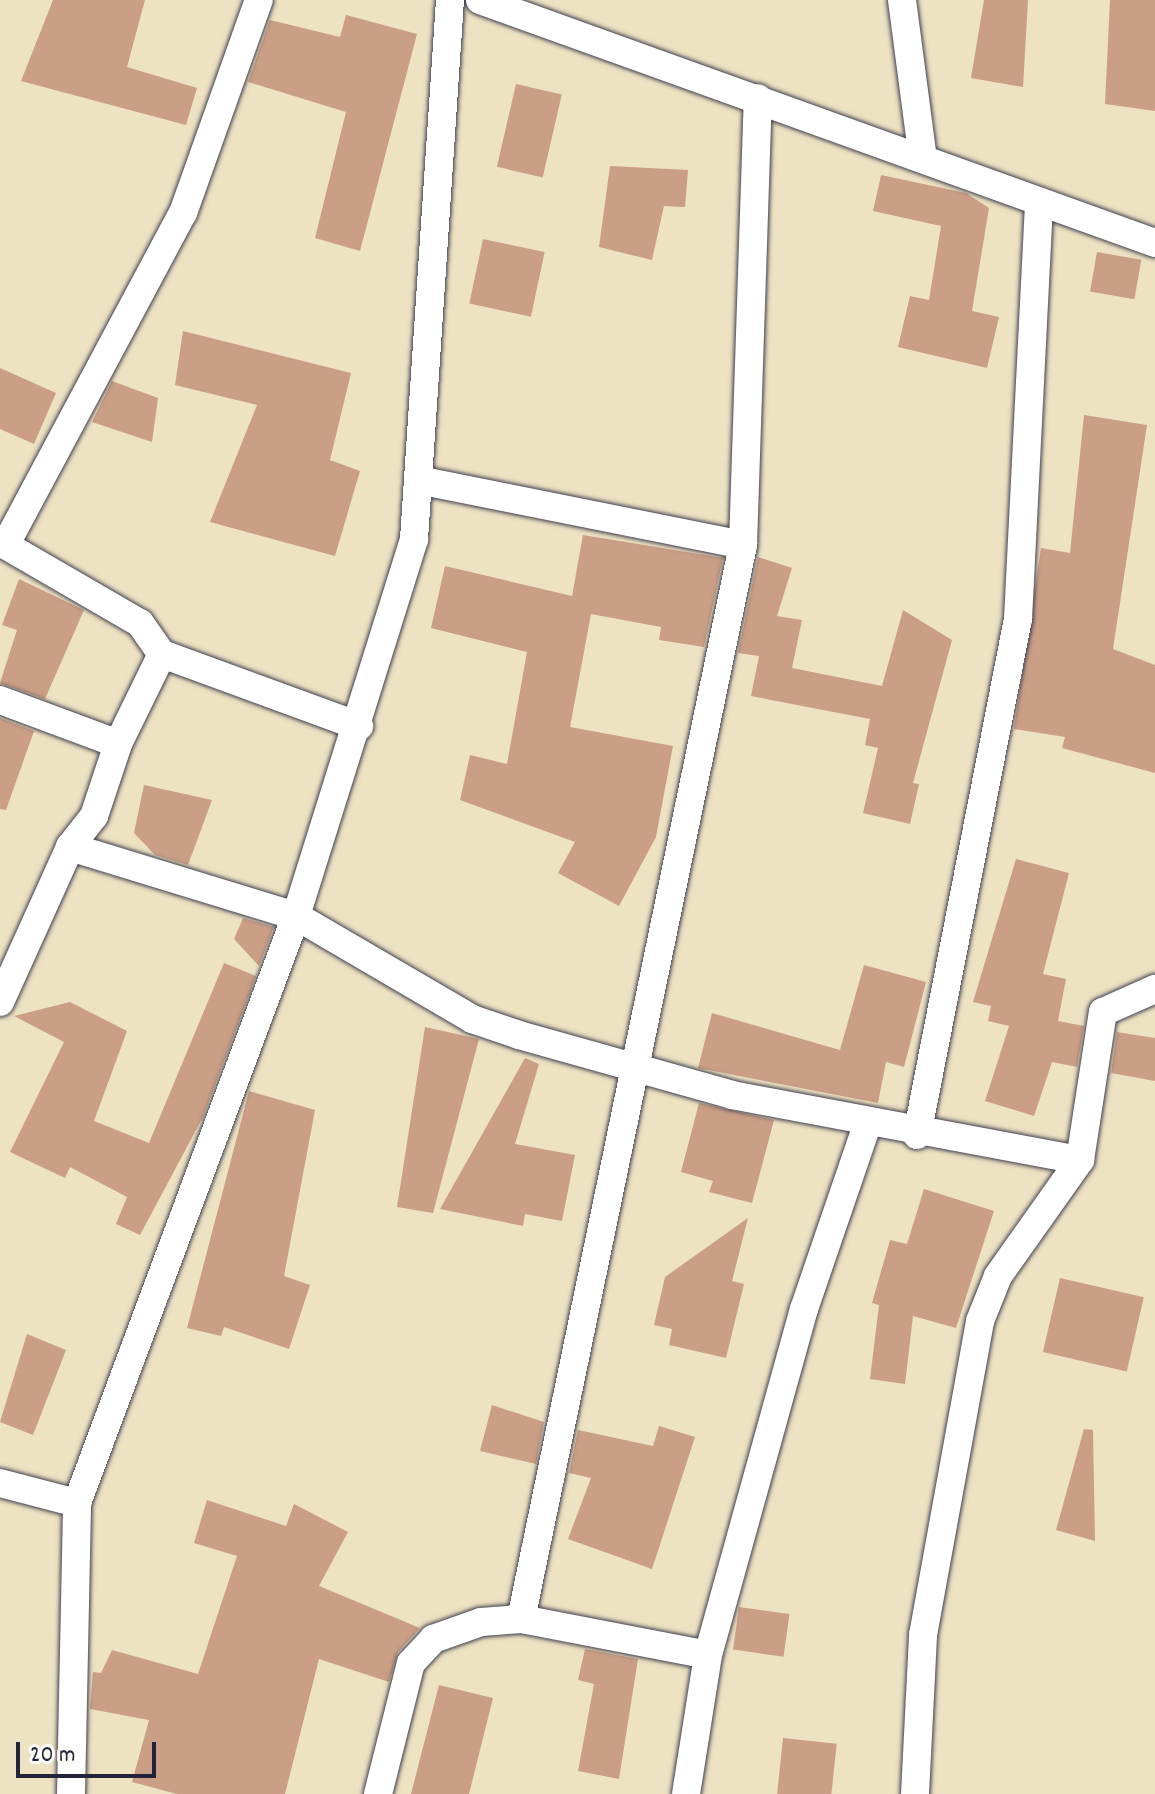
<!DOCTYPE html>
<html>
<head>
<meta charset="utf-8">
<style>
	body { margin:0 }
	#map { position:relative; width:1155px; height:1794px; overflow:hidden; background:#ede2c2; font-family:Dekko,sans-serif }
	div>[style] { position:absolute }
	.building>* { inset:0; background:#ca9f86; transform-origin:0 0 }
	.roads { filter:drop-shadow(0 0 2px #403f4f) drop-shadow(0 0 2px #403f4f) }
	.lane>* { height:28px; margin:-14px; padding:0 14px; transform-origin:14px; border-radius:14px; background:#fff }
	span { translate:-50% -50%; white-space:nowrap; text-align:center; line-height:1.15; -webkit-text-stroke:8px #fdfcf7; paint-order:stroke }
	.scale { position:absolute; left:16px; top:1742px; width:140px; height:36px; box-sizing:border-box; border:4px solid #22223b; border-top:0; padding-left:10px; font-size:24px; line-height:28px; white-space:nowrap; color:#22223b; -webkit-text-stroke:6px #fdfcf7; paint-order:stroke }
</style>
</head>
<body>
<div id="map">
	<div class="building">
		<div style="clip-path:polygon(53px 0,145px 0,127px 67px,197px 88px,186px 125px,21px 81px)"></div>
		<div style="clip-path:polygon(984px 0,1028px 0,1023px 87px,971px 78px)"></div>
		<div style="clip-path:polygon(1110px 0,1155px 0,1155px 111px,1105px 104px)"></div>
		<div style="clip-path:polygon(346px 15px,417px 34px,360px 251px,315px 238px,346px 112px,248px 82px,270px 20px,340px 37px)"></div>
		<div style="left:516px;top:84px;width:47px;height:85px;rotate:13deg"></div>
		<div style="clip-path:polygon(610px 166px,688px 170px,685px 207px,664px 206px,652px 260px,599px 247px)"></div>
		<div style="clip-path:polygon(881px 175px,966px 193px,989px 208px,972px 311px,999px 317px,987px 368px,898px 347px,910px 296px,929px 300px,941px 226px,873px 211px)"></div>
		<div style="left:483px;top:239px;width:63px;height:66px;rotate:12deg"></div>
		<div style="left:1097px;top:252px;width:45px;height:40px;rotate:10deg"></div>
		<div style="clip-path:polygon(183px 331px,351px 373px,330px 460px,360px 471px,335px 556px,210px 522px,257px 405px,175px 385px)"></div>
		<div style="clip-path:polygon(0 368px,56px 393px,34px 444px,0 429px)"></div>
		<div style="clip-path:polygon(112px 381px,158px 398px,152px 442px,92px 422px)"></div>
		<div style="clip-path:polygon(1084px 415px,1147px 425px,1113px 649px,1155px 665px,1155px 773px,1062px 748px,1065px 737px,1014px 729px,1041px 548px,1070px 553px)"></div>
		<div style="clip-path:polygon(583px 535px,723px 558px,704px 647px,659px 640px,661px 627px,591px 614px,570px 727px,673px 746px,656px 837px,619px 906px,558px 873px,575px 842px,460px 800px,470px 755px,507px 764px,527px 652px,431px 628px,445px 566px,572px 596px)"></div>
		<div style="clip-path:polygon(758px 557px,792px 568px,777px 616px,802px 620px,792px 668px,882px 686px,903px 610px,952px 640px,913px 783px,919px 784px,910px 824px,863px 813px,878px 748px,865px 745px,870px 719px,751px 696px,759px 656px,738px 653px)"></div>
		<div style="clip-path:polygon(19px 579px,84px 610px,45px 699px,0 683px,17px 630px,2px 625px)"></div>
		<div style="clip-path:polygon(0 718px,34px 731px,6px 810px,0 809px)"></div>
		<div style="clip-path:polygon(144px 785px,212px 800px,188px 865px,155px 855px,134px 833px)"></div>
		<div style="clip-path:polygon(1016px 859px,1069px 873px,1043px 974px,1066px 979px,1058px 1021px,1084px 1026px,1077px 1067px,1052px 1062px,1034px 1116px,985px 1101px,1009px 1026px,988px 1021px,991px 1006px,973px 1002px)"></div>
		<div style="clip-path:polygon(243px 918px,274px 927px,259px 966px,234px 939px)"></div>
		<div style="clip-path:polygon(224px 963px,256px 976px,203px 1117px,140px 1235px,116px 1224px,127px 1197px,70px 1167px,65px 1178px,10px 1152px,64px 1042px,14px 1016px,70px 1002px,127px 1031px,94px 1121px,149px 1143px)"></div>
		<div style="clip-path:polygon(864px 965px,926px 982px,904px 1067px,886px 1062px,878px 1103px,698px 1068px,712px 1013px,840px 1050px)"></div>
		<div style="clip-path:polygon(425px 1027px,479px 1039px,433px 1213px,397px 1207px)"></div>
		<div style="clip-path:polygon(1117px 1032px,1155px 1038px,1155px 1081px,1111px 1073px)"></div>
		<div style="clip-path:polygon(525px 1058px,539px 1064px,515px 1144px,575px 1155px,562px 1221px,525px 1214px,523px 1226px,440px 1209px)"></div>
		<div style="clip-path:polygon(249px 1091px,315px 1110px,284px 1276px,310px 1285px,289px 1349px,224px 1327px,221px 1336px,187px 1328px)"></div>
		<div style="clip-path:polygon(699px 1103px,774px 1120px,752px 1203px,709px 1192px,713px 1181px,681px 1172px)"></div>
		<div style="clip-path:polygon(924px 1189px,994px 1211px,956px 1328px,913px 1316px,905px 1384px,870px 1379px,879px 1305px,872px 1303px,890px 1240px,907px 1244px)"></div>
		<div style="clip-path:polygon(748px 1218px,732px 1281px,744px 1284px,726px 1358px,669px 1345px,672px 1329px,654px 1325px,665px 1277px)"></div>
		<div style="left:1060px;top:1278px;width:86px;height:76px;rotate:13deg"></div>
		<div style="clip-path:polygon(27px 1334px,66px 1350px,33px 1435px,0 1422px)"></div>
		<div style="clip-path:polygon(492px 1405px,544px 1422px,536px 1464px,480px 1451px)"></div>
		<div style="clip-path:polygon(659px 1426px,695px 1437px,652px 1569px,568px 1539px,591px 1478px,569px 1473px,578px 1430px,653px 1446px)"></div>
		<div style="clip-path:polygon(1084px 1429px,1093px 1430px,1095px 1541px,1056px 1530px)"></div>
		<div style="clip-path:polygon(207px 1500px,286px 1526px,294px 1504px,348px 1532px,319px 1586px,420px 1628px,398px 1652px,389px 1682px,319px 1659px,285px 1794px,177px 1794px,132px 1782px,149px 1720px,90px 1709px,93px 1672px,101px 1673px,112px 1650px,198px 1674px,237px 1556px,194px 1543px)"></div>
		<div style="left:739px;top:1607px;width:51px;height:43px;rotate:8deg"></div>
		<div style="clip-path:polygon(585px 1649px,638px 1659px,619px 1779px,578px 1771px,594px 1684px,578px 1680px)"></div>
		<div style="clip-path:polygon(439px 1685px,493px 1698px,469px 1794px,411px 1794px)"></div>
		<div style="left:783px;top:1738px;width:54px;height:56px;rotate:6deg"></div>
	</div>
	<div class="roads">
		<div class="lane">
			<div style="left:480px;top:0;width:717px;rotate:19.8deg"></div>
			<div style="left:902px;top:0;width:160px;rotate:82.5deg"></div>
			<div style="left:423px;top:481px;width:326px;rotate:11.3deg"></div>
			<div style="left:0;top:542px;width:162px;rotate:30.1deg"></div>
			<div style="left:140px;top:623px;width:38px;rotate:55deg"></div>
			<div style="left:162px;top:654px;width:100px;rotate:116.1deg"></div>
			<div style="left:118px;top:744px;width:76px;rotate:108.4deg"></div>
			<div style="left:94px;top:816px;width:39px;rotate:128deg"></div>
			<div style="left:70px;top:847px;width:170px;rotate:114.3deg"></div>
			<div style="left:6px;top:544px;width:375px;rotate:-61.9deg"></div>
			<div style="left:183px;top:213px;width:226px;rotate:-70.4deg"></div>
			<div style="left:162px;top:654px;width:210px;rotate:20.1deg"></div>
			<div style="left:0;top:700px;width:126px;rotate:20.4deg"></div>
			<div style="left:70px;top:847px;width:236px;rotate:17deg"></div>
			<div style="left:296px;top:916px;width:204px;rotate:30.3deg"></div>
			<div style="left:472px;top:1019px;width:50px;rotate:18.8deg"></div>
			<div style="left:519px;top:1035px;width:221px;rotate:15.7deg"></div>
			<div style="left:732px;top:1095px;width:354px;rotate:10.6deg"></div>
			<div style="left:917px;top:1135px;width:526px;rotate:-78.93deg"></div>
			<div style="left:1018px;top:619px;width:415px;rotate:-87.1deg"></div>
			<div style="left:0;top:1483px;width:80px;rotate:14.6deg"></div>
			<div style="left:521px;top:1619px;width:1097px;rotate:-78.32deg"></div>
			<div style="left:743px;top:545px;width:447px;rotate:-88.1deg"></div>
			<div style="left:71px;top:1794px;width:291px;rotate:-88.8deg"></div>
			<div style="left:77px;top:1503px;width:627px;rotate:-69.54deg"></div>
			<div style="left:296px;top:916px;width:395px;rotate:-72.6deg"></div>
			<div style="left:414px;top:539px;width:540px;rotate:-86.18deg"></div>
			<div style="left:378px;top:1794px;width:135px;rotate:-75.9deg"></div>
			<div style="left:411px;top:1663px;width:33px;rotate:-47deg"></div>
			<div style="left:433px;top:1639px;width:51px;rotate:-19.5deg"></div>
			<div style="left:481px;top:1622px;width:40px;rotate:-4.3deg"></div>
			<div style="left:521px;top:1619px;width:190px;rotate:10.9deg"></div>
			<div style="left:686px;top:1794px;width:141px;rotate:-81deg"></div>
			<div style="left:708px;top:1655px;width:359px;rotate:-74.5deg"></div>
			<div style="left:804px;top:1309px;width:198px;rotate:-71.1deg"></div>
			<div style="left:915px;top:1794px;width:159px;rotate:-87.1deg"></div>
			<div style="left:923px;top:1635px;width:319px;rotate:-79.7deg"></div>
			<div style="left:980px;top:1321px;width:48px;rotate:-68.2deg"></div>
			<div style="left:998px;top:1276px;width:142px;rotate:-54.7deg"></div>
			<div style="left:1080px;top:1160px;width:150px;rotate:-81.2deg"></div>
			<div style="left:1103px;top:1012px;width:57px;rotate:-23.9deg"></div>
		</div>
	</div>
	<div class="scale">20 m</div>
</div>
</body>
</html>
